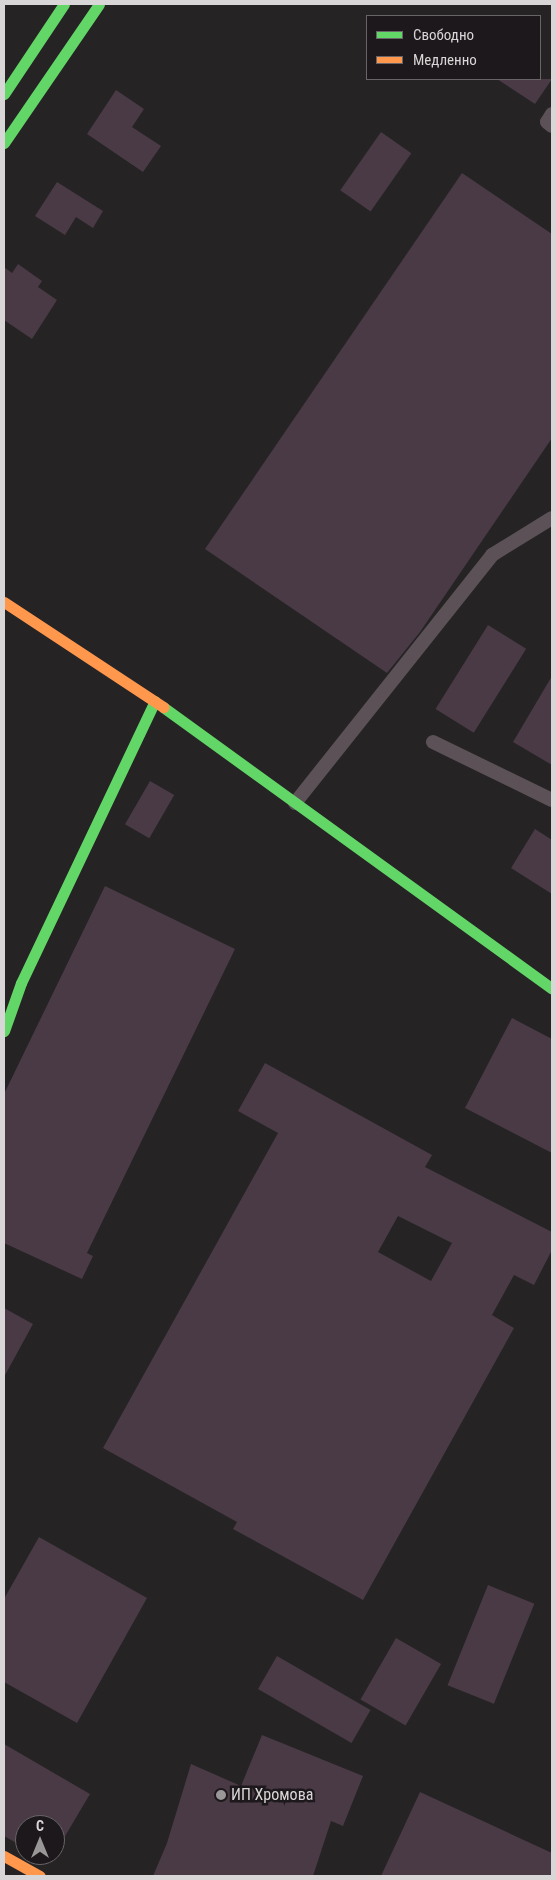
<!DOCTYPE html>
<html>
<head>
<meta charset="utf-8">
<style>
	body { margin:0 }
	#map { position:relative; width:556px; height:1880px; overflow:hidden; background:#252324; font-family:"Roboto Condensed",sans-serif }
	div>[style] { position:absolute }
	.building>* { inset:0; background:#493a45; transform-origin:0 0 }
	.lane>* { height:14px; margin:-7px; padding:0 7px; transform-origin:7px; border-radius:7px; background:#5b5157 }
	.fast>* { height:11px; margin:-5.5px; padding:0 5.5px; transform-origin:5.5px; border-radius:5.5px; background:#63d668 }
	.slow>* { height:11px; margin:-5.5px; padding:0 5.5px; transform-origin:5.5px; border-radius:5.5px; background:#ff974d }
	.dots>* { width:14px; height:14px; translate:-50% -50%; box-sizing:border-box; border:2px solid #1d181b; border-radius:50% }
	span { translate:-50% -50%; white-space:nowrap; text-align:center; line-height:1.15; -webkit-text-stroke:5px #1d181b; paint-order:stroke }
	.poi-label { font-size:16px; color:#d9d6d8 }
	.left { translate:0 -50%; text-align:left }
	.frame { position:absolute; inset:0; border:5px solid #d9d6d8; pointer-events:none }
	.legend { position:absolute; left:366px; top:15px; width:175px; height:65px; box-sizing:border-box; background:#1d181b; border:1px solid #686467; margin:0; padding:6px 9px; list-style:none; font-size:15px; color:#d9d6d8 }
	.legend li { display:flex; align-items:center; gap:10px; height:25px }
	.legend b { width:25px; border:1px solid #686467 }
	.north { position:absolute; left:15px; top:1815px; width:50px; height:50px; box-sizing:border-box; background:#1d181b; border:1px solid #686467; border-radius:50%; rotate:0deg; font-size:14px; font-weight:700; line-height:20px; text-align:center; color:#d9d6d8 }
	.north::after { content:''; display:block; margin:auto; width:18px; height:22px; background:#9a9799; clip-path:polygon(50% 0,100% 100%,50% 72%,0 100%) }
</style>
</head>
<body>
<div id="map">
	<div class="building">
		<div style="clip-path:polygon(497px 79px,552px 79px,535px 104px)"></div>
		<div style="clip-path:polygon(116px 90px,144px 109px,132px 127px,161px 146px,143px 172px,87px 134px)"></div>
		<div style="left:381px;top:132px;width:37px;height:71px;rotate:35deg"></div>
		<div style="clip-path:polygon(462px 173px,552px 234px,552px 438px,420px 632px,387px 673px,205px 549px)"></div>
		<div style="clip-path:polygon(57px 182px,103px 211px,93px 228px,76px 217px,65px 235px,35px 216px)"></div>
		<div style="clip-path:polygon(18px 264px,42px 281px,38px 287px,57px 300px,32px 339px,4px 320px,4px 267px,12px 273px)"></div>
		<div style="left:488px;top:625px;width:45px;height:99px;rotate:32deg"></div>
		<div style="clip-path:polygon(552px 676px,552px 765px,513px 742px)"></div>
		<div style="left:150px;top:781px;width:28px;height:50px;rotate:30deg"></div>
		<div style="clip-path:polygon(535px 829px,552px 840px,552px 894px,511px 868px)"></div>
		<div style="clip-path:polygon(105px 886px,235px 949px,87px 1253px,93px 1256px,82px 1279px,4px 1243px,4px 1094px)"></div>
		<div style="clip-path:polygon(512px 1018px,552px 1039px,552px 1153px,465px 1108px)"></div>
		<div style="clip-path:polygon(evenodd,265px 1063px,432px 1155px,425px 1167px,552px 1232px,552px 1250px,534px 1285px,514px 1275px,492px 1315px,514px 1328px,363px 1600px,233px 1529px,237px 1522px,103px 1448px,278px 1133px,238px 1111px,265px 1063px,398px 1216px,452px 1243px,431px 1281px,378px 1252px,398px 1216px)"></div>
		<div style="clip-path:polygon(4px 1308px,33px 1324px,4px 1377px)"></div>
		<div style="clip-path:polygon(39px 1537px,147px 1598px,77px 1723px,4px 1682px,4px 1599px)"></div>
		<div style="left:488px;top:1585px;width:50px;height:108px;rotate:22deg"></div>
		<div style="left:396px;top:1638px;width:52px;height:71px;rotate:30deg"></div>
		<div style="left:277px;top:1656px;width:108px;height:38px;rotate:30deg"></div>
		<div style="clip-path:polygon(262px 1735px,363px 1776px,343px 1826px,331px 1821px,313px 1876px,153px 1876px,167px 1843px,191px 1764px,241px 1786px)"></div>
		<div style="clip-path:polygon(4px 1744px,90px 1794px,55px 1853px,55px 1825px,25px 1825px,25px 1848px,4px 1836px)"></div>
		<div style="clip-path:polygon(420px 1792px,552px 1853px,552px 1876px,381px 1876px)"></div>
	</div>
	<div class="lane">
		<div style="left:552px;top:114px;width:9px;rotate:122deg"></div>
		<div style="left:547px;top:122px;width:6px;rotate:39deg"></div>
		<div style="left:433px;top:742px;width:132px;rotate:26deg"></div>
		<div style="left:295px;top:803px;width:317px;rotate:-51.5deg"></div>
		<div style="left:492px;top:555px;width:70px;rotate:-31.7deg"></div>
	</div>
	<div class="fast">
		<div style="left:4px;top:94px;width:108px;rotate:-56.3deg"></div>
		<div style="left:4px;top:143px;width:168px;rotate:-55.6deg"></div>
		<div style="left:163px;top:707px;width:480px;rotate:35.9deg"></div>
		<div style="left:4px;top:1031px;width:51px;rotate:-70.5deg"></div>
		<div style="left:21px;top:983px;width:312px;rotate:-64.6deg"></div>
	</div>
	<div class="slow">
		<div style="left:4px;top:602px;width:191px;rotate:33.4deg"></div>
		<div style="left:4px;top:1856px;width:41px;rotate:29.1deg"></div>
	</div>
	<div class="dots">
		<div style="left:221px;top:1795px;background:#9a9799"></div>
	</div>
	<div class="poi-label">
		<span class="left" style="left:231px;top:1795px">ИП Хромова</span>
	</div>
	<div class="frame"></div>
	<ul class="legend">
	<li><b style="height:6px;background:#63d668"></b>Свободно</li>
	<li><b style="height:6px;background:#ff974d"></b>Медленно</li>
	</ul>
	<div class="north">С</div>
</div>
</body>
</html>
